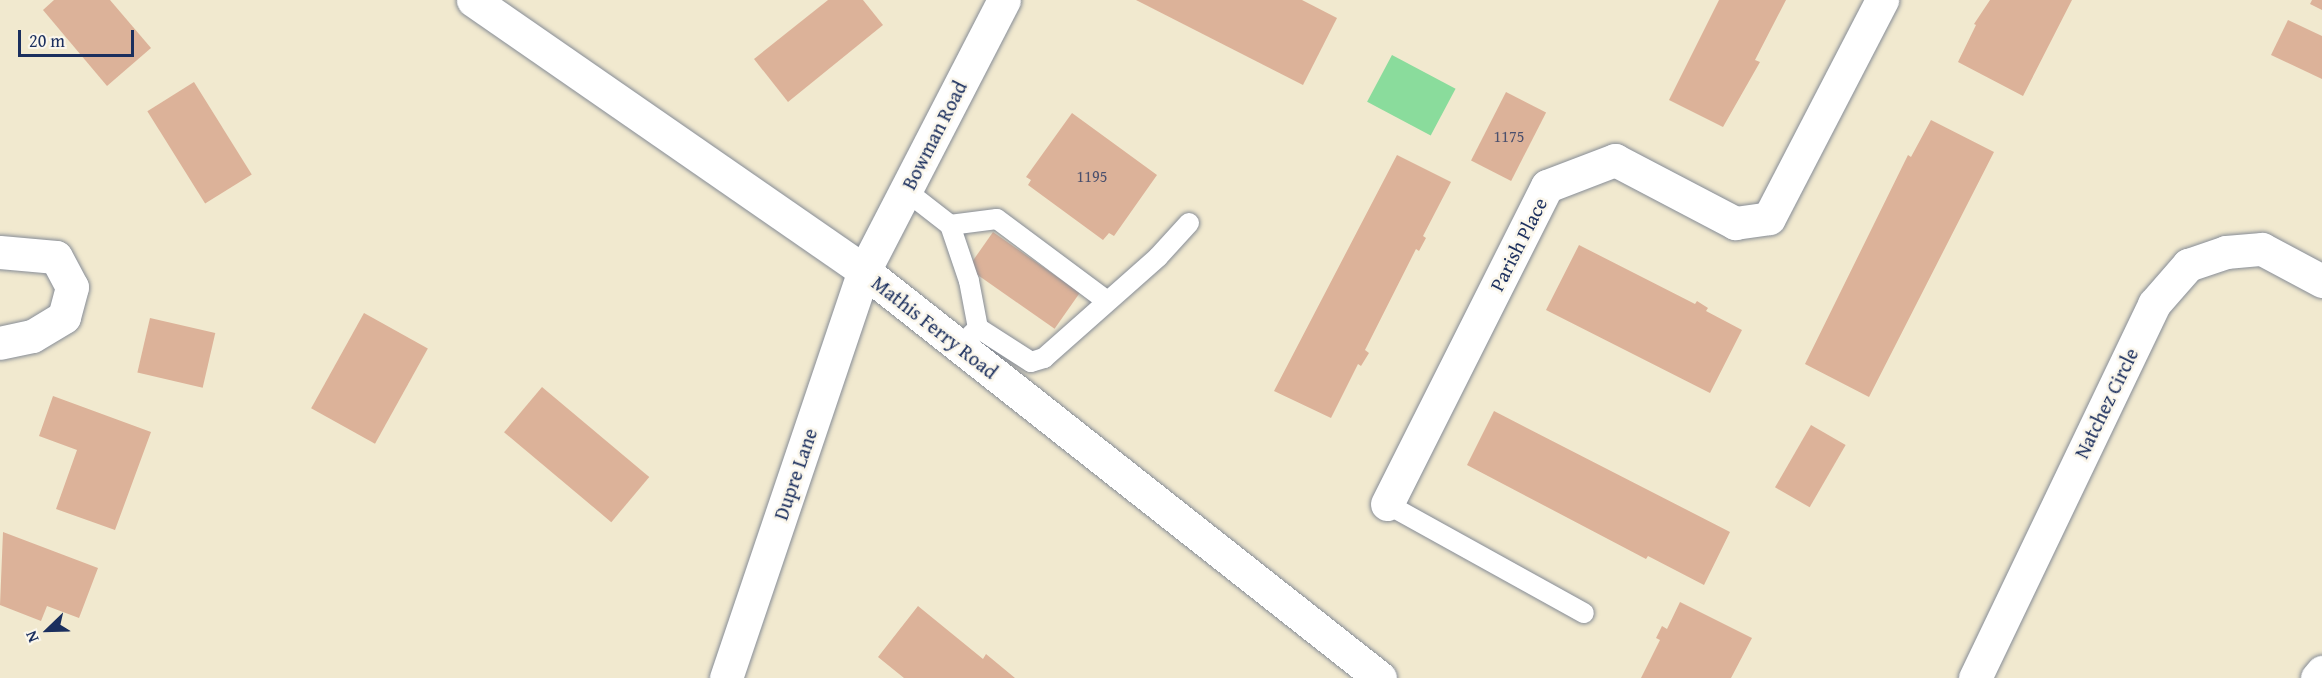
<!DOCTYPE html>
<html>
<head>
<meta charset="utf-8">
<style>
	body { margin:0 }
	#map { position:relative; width:2322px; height:678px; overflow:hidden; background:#f1e9cf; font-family:"Gentium Book Plus",serif }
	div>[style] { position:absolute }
	.green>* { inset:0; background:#8adc9c; transform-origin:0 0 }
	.building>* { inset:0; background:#dcb299; transform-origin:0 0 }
	.roads { filter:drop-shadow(0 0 2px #868c96) drop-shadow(0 0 2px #868c96) }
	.lane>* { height:20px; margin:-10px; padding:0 10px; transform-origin:10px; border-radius:10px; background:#fff }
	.street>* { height:33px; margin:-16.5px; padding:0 16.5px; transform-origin:16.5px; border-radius:16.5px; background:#fff }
	.secondary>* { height:33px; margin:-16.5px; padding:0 16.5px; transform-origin:16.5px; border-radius:16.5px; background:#fff }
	span { translate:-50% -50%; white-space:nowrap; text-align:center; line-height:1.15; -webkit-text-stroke:5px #fbf7ec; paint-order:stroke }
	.number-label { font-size:16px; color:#4b506d }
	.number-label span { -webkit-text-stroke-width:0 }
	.street-label { font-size:20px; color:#1b2f5e }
	.north { position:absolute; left:18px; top:600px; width:60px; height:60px; -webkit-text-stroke:4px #fbf7ec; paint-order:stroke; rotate:247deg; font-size:16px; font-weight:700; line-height:24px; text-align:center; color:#1b2f5e }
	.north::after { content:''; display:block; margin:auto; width:21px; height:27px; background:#1b2f5e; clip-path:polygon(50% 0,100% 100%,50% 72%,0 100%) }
	.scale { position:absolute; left:18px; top:30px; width:116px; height:27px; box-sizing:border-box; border:3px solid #1b2f5e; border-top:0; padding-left:8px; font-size:18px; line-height:21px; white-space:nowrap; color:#1b2f5e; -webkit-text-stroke:4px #fbf7ec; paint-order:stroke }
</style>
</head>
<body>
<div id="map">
	<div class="green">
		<div style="left:1392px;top:55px;width:72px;height:53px;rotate:28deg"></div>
	</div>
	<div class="building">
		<div style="clip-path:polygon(54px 0,110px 0,151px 48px,107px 86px,43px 10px)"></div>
		<div style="clip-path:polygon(828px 0,863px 0,883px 25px,788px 102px,754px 59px)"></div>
		<div style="clip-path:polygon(1136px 0,1302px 0,1337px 18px,1303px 85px)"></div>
		<div style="clip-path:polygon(1719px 0,1786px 0,1755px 60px,1760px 62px,1723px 127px,1669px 100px)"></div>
		<div style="clip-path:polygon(1990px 0,2072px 0,2023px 96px,1958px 62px,1976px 25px,1974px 24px)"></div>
		<div style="clip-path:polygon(2312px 0,2322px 0,2322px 10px,2310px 4px)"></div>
		<div style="clip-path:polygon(2288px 20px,2322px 36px,2322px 79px,2271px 55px)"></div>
		<div style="left:194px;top:82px;width:109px;height:55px;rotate:58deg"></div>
		<div style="left:1506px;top:92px;width:45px;height:77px;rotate:27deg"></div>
		<div style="clip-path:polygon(1072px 113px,1157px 175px,1114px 236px,1109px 233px,1103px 240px,1028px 185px,1031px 180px,1026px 177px)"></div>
		<div style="clip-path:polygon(1931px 120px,1994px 152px,1869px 397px,1805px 364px,1908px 155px,1911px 157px)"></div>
		<div style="clip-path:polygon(1397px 155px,1451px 182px,1423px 236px,1426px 238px,1419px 251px,1416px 249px,1365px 350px,1369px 353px,1361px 366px,1358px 364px,1331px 418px,1274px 391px)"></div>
		<div style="left:993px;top:232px;width:106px;height:44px;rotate:35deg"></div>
		<div style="clip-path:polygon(1579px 245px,1695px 304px,1697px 301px,1708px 308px,1706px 311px,1742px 330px,1710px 393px,1546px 310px)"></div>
		<div style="left:364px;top:313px;width:73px;height:109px;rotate:29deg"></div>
		<div style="left:150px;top:318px;width:67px;height:56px;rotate:13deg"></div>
		<div style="left:542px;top:387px;width:140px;height:59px;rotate:40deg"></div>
		<div style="clip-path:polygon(53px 396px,151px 432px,115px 530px,56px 509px,77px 450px,39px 436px)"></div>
		<div style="clip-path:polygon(1494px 411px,1730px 532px,1704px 585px,1648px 556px,1646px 559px,1467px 465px)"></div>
		<div style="left:1811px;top:425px;width:40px;height:72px;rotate:30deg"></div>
		<div style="clip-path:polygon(3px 532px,98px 568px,79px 618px,47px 606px,41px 621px,0 605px)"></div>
		<div style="clip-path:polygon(1680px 602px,1752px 638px,1731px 678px,1641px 678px,1660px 640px,1656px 638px,1662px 626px,1667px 629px)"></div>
		<div style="clip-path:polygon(918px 606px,983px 659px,986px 654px,1015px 678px,904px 678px,878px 657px)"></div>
	</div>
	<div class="roads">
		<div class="lane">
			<div style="left:905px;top:190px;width:57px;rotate:37.9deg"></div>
			<div style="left:950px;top:225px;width:59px;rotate:71.3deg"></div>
			<div style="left:969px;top:281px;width:48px;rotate:79.2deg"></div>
			<div style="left:978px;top:328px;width:11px;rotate:135deg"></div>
			<div style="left:950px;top:225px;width:47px;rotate:-7.3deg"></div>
			<div style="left:997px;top:219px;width:137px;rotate:36.7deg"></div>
			<div style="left:978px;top:328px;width:63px;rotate:32.7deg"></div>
			<div style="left:1031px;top:362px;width:14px;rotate:-17deg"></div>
			<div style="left:1044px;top:358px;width:152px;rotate:-41.5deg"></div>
			<div style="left:1158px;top:257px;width:46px;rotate:-47.6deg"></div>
			<div style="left:1387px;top:504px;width:225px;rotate:29deg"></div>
		</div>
		<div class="street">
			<div style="left:0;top:252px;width:56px;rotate:5.1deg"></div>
			<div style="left:56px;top:257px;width:34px;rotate:62deg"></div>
			<div style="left:72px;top:287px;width:31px;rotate:105deg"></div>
			<div style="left:64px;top:317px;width:37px;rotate:149deg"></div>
			<div style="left:32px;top:336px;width:33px;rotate:168deg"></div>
			<div style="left:1387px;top:504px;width:356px;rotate:-63.3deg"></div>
			<div style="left:1547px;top:186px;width:73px;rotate:-20.9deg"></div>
			<div style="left:1615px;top:160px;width:136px;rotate:27.7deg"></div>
			<div style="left:1735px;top:223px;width:34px;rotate:-8deg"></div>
			<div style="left:1769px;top:218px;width:246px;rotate:-62.6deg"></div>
			<div style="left:726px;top:678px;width:430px;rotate:-71.3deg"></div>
			<div style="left:1975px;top:678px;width:415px;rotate:-64.4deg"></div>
			<div style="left:2154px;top:304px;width:52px;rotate:-48.9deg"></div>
			<div style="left:2188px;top:265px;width:40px;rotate:-18.9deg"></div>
			<div style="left:2226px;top:252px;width:36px;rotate:-5deg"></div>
			<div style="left:2262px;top:249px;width:68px;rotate:28.1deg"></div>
			<div style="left:2317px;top:678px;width:8px;rotate:-50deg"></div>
		</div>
		<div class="secondary">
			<div style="left:473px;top:0;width:476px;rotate:34.7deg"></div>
			<div style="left:864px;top:271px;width:657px;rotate:38.26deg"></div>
			<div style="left:864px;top:271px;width:305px;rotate:-62.7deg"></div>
		</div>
	</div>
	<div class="number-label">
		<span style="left:1509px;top:136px">1175</span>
		<span style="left:1092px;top:176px">1195</span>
	</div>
	<div class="street-label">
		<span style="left:934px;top:135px;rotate:-63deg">Bowman Road</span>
		<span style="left:1518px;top:244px;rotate:-63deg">Parish Place</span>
		<span style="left:935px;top:327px;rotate:38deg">Mathis Ferry Road</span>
		<span style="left:2106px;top:403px;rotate:-64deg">Natchez Circle</span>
		<span style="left:795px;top:474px;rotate:-71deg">Dupre Lane</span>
	</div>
	<div class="north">N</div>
	<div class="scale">20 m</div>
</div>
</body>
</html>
